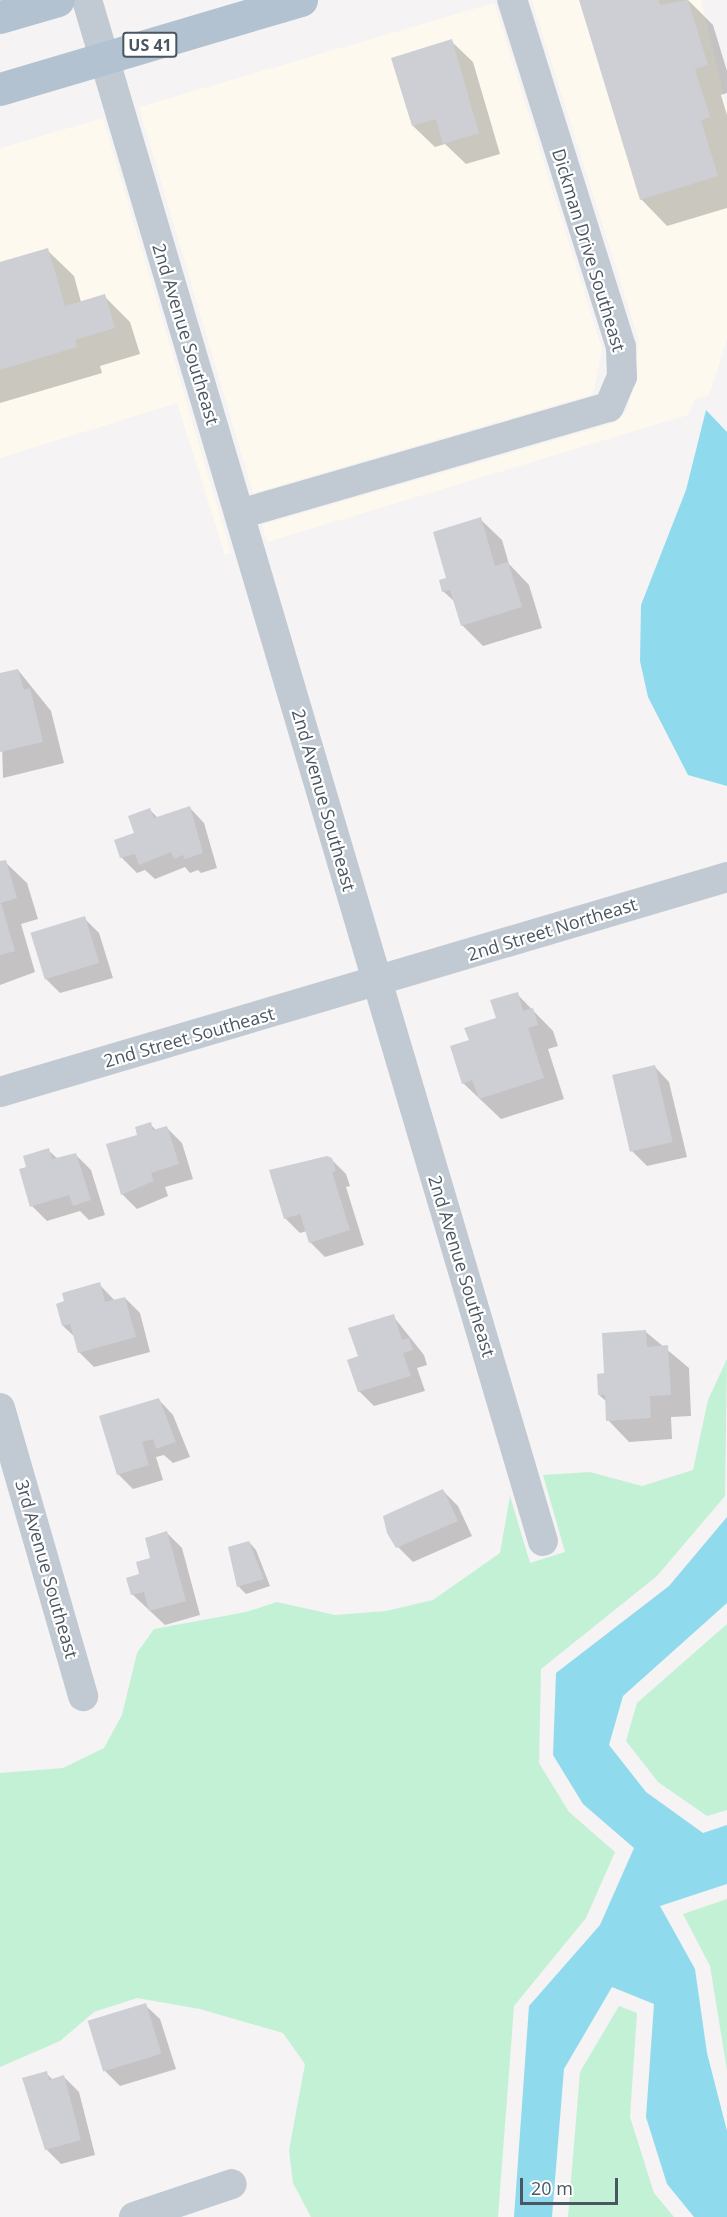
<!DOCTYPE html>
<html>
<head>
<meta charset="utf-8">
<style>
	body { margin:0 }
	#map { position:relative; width:727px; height:2217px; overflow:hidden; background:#f5f3f3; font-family:"Open Sans",sans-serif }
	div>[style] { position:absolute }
	.commercial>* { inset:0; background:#fdf9ef }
	.green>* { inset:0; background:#c3f1d5 }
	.water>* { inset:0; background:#90daee }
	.shadow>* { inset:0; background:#0003 }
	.building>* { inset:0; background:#cdcfd5; transform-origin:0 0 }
	.minor>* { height:30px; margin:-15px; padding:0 15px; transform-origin:15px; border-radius:15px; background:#c1cad2 }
	.primary>* { height:33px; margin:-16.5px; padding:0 16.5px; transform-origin:16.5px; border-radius:16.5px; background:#b3c2d1 }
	span { translate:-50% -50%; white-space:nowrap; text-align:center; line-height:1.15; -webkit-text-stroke:4.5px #fff; paint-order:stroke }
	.shield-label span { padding:2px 4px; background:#fff; border:2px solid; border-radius:4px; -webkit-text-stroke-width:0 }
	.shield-label { font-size:16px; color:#4a5661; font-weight:700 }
	.street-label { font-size:18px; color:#4a5661 }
	.scale { position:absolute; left:520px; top:2178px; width:98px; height:27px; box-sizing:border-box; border:3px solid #4a5661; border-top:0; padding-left:8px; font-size:18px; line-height:21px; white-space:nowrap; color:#4a5661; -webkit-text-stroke:4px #fff; paint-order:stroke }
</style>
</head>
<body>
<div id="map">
	<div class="commercial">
		<div style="clip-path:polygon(532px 0,701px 0,727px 107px,727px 340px,709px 395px,695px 399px,688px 415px,267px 542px,262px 525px,614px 423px,628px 409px,639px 341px)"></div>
		<div style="clip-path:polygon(494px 3px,602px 349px,593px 394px,253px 493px,139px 107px)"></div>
		<div style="clip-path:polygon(103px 118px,231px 553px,225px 555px,177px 403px,0 458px,0 148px)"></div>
	</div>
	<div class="green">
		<div style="clip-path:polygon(727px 1359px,725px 1496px,657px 1576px,541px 1669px,539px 1763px,569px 1812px,615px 1852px,586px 1918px,514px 2006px,498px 2217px,311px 2217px,293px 2183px,289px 2150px,305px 2064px,283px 2033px,200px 2009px,137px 1998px,94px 2012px,60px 2041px,0 2067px,0 1773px,63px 1768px,104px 1748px,122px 1715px,137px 1653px,154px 1629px,246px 1612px,277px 1602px,335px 1615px,386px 1611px,433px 1600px,500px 1553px,510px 1496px,530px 1563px,565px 1552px,543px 1475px,590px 1472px,642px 1486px,693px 1470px,708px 1400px)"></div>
		<div style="clip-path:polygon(727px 1624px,727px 1810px,707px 1816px,658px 1782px,626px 1741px,637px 1703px)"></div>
		<div style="clip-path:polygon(727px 1899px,727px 2070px,710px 1966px,683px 1914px)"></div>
		<div style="clip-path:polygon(619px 2006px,637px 2013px,630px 2117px,654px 2193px,674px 2217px,568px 2217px,580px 2072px)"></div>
	</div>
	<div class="water">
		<div style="clip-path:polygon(706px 410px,727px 432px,727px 786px,688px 775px,648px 697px,640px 661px,641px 605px,686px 490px)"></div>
		<div style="clip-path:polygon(727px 1517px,727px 1603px,623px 1696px,609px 1745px,646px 1792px,703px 1833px,727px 1825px,727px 1884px,660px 1906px,695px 1969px,707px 2053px,727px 2131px,727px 2217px,694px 2217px,667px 2184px,646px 2117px,654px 2004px,612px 1987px,564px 2069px,552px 2217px,514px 2217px,529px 2006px,600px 1925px,634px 1848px,583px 1804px,553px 1755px,556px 1673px,669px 1586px)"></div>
	</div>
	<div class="shadow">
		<div style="clip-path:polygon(580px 0,688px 0,713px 25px,727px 71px,727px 93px,721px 95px,727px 115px,727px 208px,667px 226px,641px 199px)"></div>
		<div style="clip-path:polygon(451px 41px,473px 62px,500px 154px,466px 164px,445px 144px,435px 147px,413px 126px)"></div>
		<div style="clip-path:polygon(47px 250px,74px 276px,81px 302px,104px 296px,130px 322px,140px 354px,100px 366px,102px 373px,0 403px,0 264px)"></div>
		<div style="clip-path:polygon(480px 519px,502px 540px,509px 564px,529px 585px,542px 628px,483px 646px,462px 625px,456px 603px,443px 591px)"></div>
		<div style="clip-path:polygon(18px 670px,51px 711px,64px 763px,3px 778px,0 675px)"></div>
		<div style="clip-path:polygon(190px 808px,204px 823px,217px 868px,201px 873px,198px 870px,190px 873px,185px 867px,155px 879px,145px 870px,137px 873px,122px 858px,116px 841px,136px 834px,150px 810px,158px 818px)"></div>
		<div style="clip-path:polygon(5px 862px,27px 883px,38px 919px,21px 924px,35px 972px,0 985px,0 863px)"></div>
		<div style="clip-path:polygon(84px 918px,99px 933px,113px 978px,60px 993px,45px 978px)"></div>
		<div style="clip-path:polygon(517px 994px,553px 1031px,558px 1046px,548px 1049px,564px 1099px,501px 1119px,463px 1083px,471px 1041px,498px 1019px)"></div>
		<div style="clip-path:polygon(655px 1067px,669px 1082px,687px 1157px,647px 1166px,632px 1151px)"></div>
		<div style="clip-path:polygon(150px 1124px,157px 1131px,167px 1128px,182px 1143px,193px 1179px,165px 1187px,168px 1196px,137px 1209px,123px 1195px,108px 1145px,139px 1136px)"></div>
		<div style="clip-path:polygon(48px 1150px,58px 1159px,76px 1155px,91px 1170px,105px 1215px,89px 1220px,80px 1211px,47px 1221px,32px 1206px,28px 1168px)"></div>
		<div style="clip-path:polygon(331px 1159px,346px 1174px,350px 1186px,346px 1187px,364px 1245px,325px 1257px,310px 1242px,307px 1231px,300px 1233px,285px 1218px)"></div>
		<div style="clip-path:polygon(99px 1284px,115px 1301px,125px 1298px,140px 1313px,150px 1352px,94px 1367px,79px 1352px,76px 1338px,63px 1326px)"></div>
		<div style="clip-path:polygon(393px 1316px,424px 1355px,427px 1365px,417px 1368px,425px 1391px,374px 1406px,359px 1391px,360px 1357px)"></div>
		<div style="clip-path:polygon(646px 1332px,689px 1368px,691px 1416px,671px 1417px,672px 1439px,629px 1442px,608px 1420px,607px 1402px,599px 1395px,605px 1374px)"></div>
		<div style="clip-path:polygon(159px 1400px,173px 1415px,190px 1457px,173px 1463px,164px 1455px,156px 1457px,163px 1480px,133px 1489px,118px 1474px)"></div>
		<div style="clip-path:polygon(443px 1491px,458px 1506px,472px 1536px,413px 1562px,398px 1547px)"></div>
		<div style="clip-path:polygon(167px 1533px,182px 1548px,200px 1615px,165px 1625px,132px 1594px)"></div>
		<div style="clip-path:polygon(249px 1542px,256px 1550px,270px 1586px,246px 1594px,238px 1586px)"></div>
		<div style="clip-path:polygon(145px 2005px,160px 2019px,176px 2069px,120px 2086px,105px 2071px)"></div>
		<div style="clip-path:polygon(46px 2073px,53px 2080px,64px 2077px,79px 2092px,95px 2155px,61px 2164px,46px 2149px)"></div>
	</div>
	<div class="building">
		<div style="clip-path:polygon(579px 0,659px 0,660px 5px,688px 0,708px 65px,695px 69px,710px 117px,701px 120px,718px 176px,640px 200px)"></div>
		<div style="clip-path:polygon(452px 39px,479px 133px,443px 144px,436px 119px,412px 126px,391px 58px)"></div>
		<div style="clip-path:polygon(48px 248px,65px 306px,105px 294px,115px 328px,75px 340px,77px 347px,0 370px,0 262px)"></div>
		<div style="clip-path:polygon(481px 517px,495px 566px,508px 562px,522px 607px,461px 626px,450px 590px,442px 592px,439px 580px,446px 578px,433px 532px)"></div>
		<div style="clip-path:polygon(18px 669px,24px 690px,30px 688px,43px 742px,0 752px,0 673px)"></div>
		<div style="clip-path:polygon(190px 806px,203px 853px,185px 859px,183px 855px,174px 859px,171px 852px,139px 865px,135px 854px,120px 858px,114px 840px,134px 833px,128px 816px,150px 808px,154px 818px)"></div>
		<div style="clip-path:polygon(6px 860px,17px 898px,1px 903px,15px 951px,0 955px,0 861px)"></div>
		<div style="left:85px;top:916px;width:49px;height:57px;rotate:73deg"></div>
		<div style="clip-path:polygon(518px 992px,523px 1011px,533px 1008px,538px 1025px,528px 1028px,544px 1078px,479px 1099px,472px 1080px,462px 1084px,450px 1046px,469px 1040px,464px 1028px,496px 1018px,490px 1000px)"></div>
		<div style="left:655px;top:1065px;width:79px;height:44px;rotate:77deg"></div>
		<div style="clip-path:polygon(151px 1122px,153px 1130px,167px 1126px,179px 1164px,151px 1173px,154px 1181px,121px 1195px,106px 1144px,137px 1135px,135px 1127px)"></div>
		<div style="clip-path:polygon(49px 1148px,52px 1159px,76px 1153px,91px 1200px,73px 1206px,69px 1195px,30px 1207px,19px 1169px,26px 1167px,23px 1156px)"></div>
		<div style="clip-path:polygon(327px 1156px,332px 1158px,336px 1171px,332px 1172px,350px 1230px,309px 1243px,300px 1214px,284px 1219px,269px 1170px)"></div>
		<div style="clip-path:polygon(100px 1282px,105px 1302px,125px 1297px,136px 1337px,78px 1353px,70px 1324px,62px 1326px,56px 1304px,64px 1301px,62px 1293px)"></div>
		<div style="clip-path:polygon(394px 1314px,402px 1340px,409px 1338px,413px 1350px,403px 1353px,411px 1376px,358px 1392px,347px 1360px,358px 1356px,348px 1328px)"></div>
		<div style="clip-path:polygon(646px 1330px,647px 1347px,668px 1345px,671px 1395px,650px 1396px,651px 1418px,606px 1421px,605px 1395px,598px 1395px,597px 1374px,604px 1373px,602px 1333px)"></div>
		<div style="clip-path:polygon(159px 1398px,176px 1442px,156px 1449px,153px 1439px,142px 1442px,149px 1465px,117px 1475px,99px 1416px)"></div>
		<div style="clip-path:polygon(443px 1489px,458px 1521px,396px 1548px,387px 1533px,383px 1516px)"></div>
		<div style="clip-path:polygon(167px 1531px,186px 1601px,149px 1611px,144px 1592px,131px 1595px,126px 1578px,139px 1574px,136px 1562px,150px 1558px,145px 1538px)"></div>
		<div style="clip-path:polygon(249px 1541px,264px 1579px,237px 1587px,228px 1547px)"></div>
		<div style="left:146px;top:2003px;width:53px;height:61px;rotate:73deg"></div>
		<div style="clip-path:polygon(47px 2071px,49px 2080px,64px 2075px,81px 2140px,45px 2150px,22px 2078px)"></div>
	</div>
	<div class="minor">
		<div style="left:87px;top:0;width:1607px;rotate:73.52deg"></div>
		<div style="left:240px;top:514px;width:384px;rotate:-16.2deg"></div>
		<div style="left:609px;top:407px;width:33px;rotate:-67deg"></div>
		<div style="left:622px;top:377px;width:30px;rotate:-92deg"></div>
		<div style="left:621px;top:347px;width:364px;rotate:-107.4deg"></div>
		<div style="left:0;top:1092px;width:758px;rotate:-16.47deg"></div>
		<div style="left:0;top:1408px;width:300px;rotate:73.9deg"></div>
		<div style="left:134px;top:2217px;width:103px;rotate:-18.6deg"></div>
	</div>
	<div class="primary">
		<div style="left:0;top:17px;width:60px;rotate:-16.3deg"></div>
		<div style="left:0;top:89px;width:314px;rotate:-16.5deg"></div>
	</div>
	<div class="shield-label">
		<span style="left:150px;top:45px">US 41</span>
	</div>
	<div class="street-label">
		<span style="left:589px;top:250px;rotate:73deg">Dickman Drive Southeast</span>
		<span style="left:186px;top:334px;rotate:73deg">2nd Avenue Southeast</span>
		<span style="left:324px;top:800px;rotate:74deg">2nd Avenue Southeast</span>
		<span style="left:552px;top:929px;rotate:-17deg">2nd Street Northeast</span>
		<span style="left:189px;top:1037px;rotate:-16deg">2nd Street Southeast</span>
		<span style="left:462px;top:1266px;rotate:73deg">2nd Avenue Southeast</span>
		<span style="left:47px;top:1569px;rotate:74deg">3rd Avenue Southeast</span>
	</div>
	<div class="scale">20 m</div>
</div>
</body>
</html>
